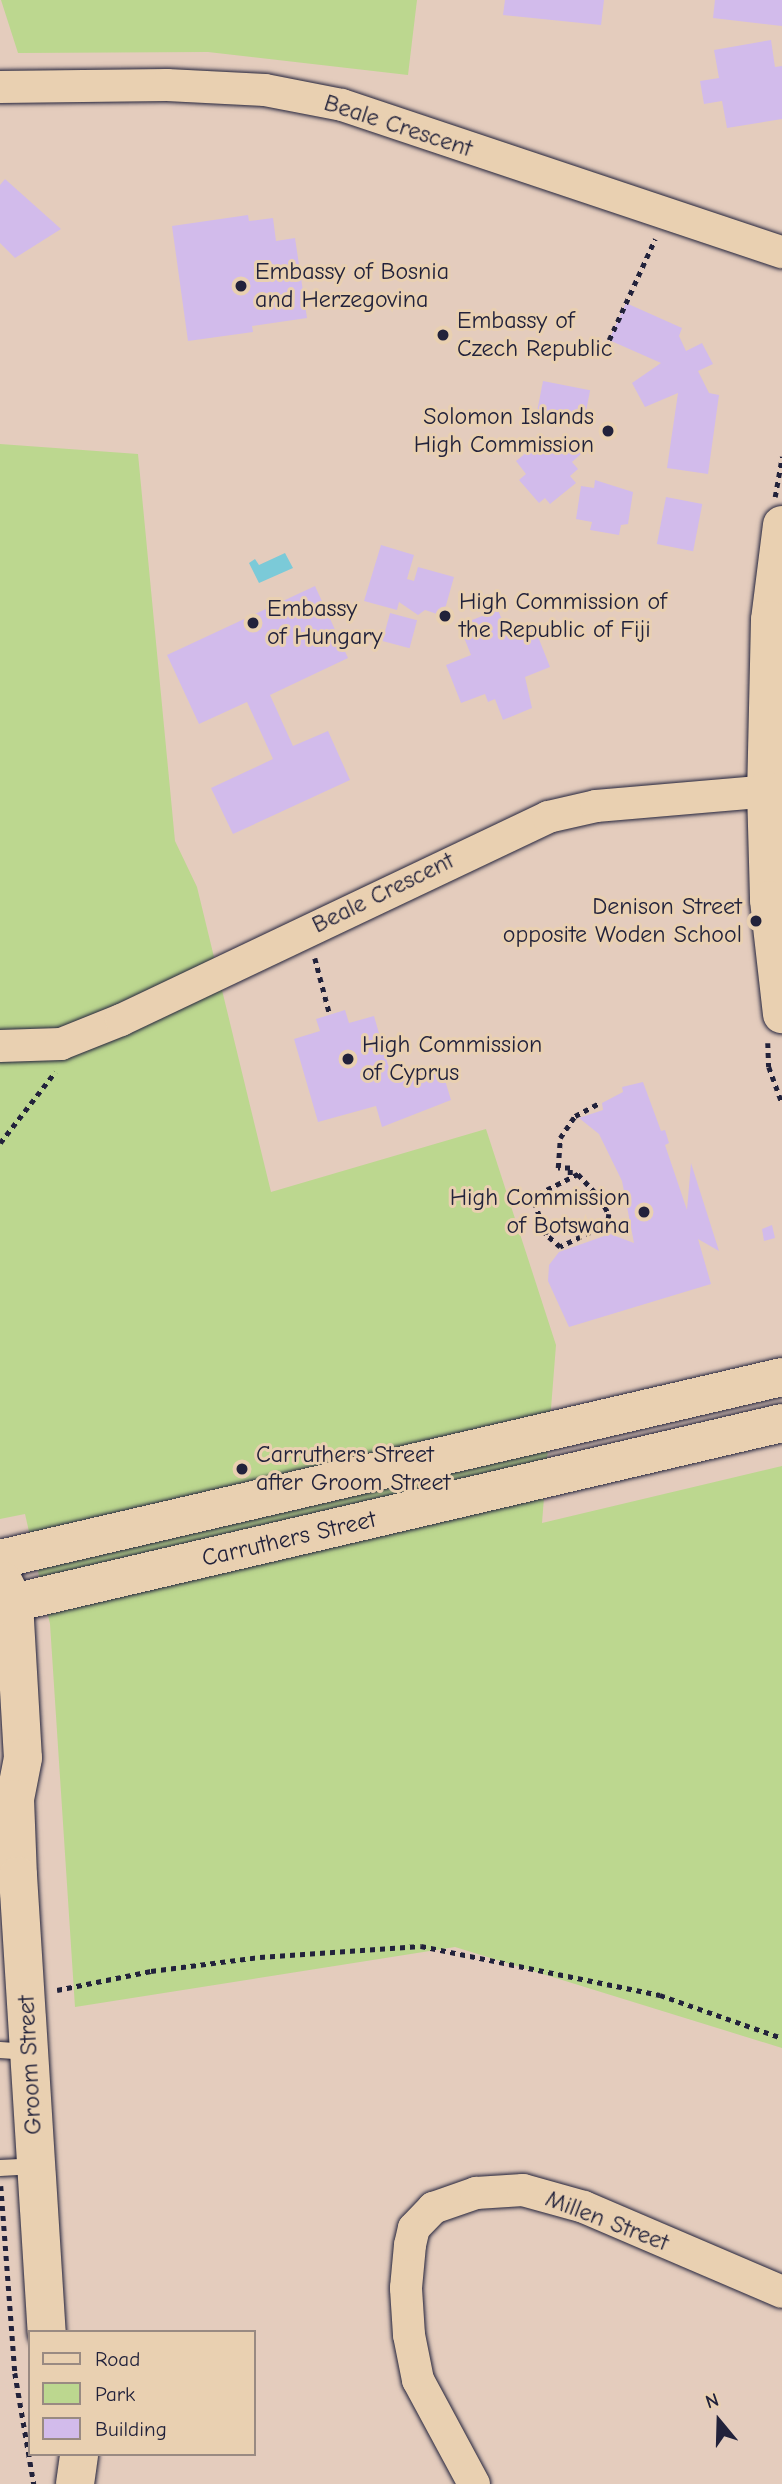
<!DOCTYPE html>
<html>
<head>
<meta charset="utf-8">
<style>
	body { margin:0 }
	#map { position:relative; width:782px; height:2484px; overflow:hidden; background:#e4ccbd; font-family:"Comic Neue",sans-serif }
	div>[style] { position:absolute }
	.green>* { inset:0; background:#bcd78f }
	.water>* { inset:0; background:#7bcad8 }
	.building>* { inset:0; background:#d2bbeb; transform-origin:0 0 }
	.path>* { height:4.5px; margin-top:-2.25px; transform-origin:0; background:repeating-linear-gradient(90deg,#22223b 0 5px,transparent 0 10px) }
	.roads { filter:drop-shadow(0 0 2px #22223b) drop-shadow(0 0 2px #22223b) }
	.lane>* { height:16px; margin:-8px; padding:0 8px; transform-origin:8px; border-radius:8px; background:#e9d0b1 }
	.street>* { height:32px; margin:-16px; padding:0 16px; transform-origin:16px; border-radius:16px; background:#e9d0b1 }
	.secondary>* { height:38px; margin:-19px; padding:0 19px; transform-origin:19px; border-radius:19px; background:#e9d0b1 }
	.dots>* { width:19px; height:19px; translate:-50% -50%; box-sizing:border-box; border:4px solid #e9d0b1; border-radius:50% }
	span { translate:-50% -50%; white-space:nowrap; text-align:center; line-height:1.15; -webkit-text-stroke:6px #e9d0b1; paint-order:stroke }
	.street-label { font-size:24px; color:#22223b }
	.poi-label { font-size:24px; color:#22223b }
	.left { translate:0 -50%; text-align:left }
	.right { translate:-100% -50%; text-align:right }
	.legend { position:absolute; left:28px; top:2330px; width:228px; height:126px; box-sizing:border-box; background:#e9d0b1; border:2px solid #998a82; margin:0; padding:9px 12px; list-style:none; font-size:21px; color:#22223b }
	.legend li { display:flex; align-items:center; gap:14px; height:35px }
	.legend b { width:35px; border:2px solid #998a82 }
	.north { position:absolute; left:684px; top:2386px; width:70px; height:70px; -webkit-text-stroke:5px #e9d0b1; paint-order:stroke; rotate:341deg; font-size:19px; font-weight:700; line-height:28px; text-align:center; color:#22223b }
	.north::after { content:''; display:block; margin:auto; width:24px; height:32px; background:#22223b; clip-path:polygon(50% 0,100% 100%,50% 72%,0 100%) }
</style>
</head>
<body>
<div id="map">
	<div class="green">
		<div style="clip-path:polygon(1px 0,417px 0,408px 75px,208px 52px,18px 53px)"></div>
		<div style="clip-path:polygon(0 444px,138px 454px,175px 841px,197px 887px,271px 1192px,486px 1129px,556px 1345px,542px 1523px,782px 1466px,782px 2048px,455px 1947px,75px 2007px,50px 1624px,25px 1514px,0 1519px)"></div>
	</div>
	<div class="water">
		<div style="clip-path:polygon(285px 553px,293px 568px,259px 583px,249px 563px,255px 559px,259px 565px)"></div>
	</div>
	<div class="building">
		<div style="clip-path:polygon(505px 0,604px 0,601px 25px,503px 15px)"></div>
		<div style="clip-path:polygon(715px 0,782px 0,782px 26px,713px 18px)"></div>
		<div style="clip-path:polygon(771px 40px,775px 67px,782px 66px,782px 119px,727px 128px,722px 101px,704px 104px,700px 81px,719px 78px,714px 50px)"></div>
		<div style="clip-path:polygon(5px 179px,61px 229px,15px 258px,0 243px,0 185px)"></div>
		<div style="clip-path:polygon(248px 215px,249px 221px,273px 218px,276px 241px,295px 238px,307px 318px,252px 326px,253px 332px,188px 341px,172px 226px)"></div>
		<div style="clip-path:polygon(626px 303px,682px 328px,679px 336px,686px 351px,702px 343px,713px 364px,698px 371px,709px 393px,719px 395px,708px 474px,667px 468px,678px 393px,645px 407px,632px 383px,661px 363px,609px 340px)"></div>
		<div style="left:543px;top:381px;width:48px;height:30px;rotate:11deg"></div>
		<div style="clip-path:polygon(569px 440px,581px 454px,572px 462px,578px 469px,570px 476px,576px 483px,550px 504px,545px 498px,539px 503px,519px 480px,526px 474px,516px 461px,541px 441px,547px 449px,557px 449px)"></div>
		<div style="clip-path:polygon(595px 480px,633px 492px,628px 524px,621px 525px,619px 535px,590px 530px,592px 522px,576px 519px,581px 486px,594px 488px)"></div>
		<div style="left:666px;top:497px;width:37px;height:48px;rotate:11deg"></div>
		<div style="clip-path:polygon(381px 545px,414px 555px,407px 579px,414px 581px,418px 567px,454px 577px,443px 616px,425px 610px,418px 615px,399px 602px,397px 610px,364px 601px)"></div>
		<div style="clip-path:polygon(315px 586px,348px 658px,270px 695px,293px 746px,328px 731px,350px 780px,233px 834px,211px 788px,273px 759px,247px 702px,199px 724px,167px 655px)"></div>
		<div style="clip-path:polygon(498px 610px,510px 639px,535px 629px,550px 667px,525px 677px,532px 708px,503px 720px,495px 699px,488px 702px,485px 694px,461px 703px,446px 665px,471px 655px,459px 625px)"></div>
		<div style="left:390px;top:613px;width:28px;height:29px;rotate:15deg"></div>
		<div style="clip-path:polygon(345px 1010px,349px 1023px,374px 1016px,393px 1082px,441px 1067px,451px 1100px,382px 1127px,376px 1106px,318px 1122px,294px 1039px,320px 1031px,316px 1019px)"></div>
		<div style="clip-path:polygon(643px 1082px,661px 1131px,665px 1130px,669px 1143px,665px 1145px,687px 1210px,691px 1163px,719px 1251px,698px 1239px,711px 1284px,569px 1327px,548px 1281px,549px 1265px,559px 1252px,610px 1234px,634px 1243px,622px 1181px,599px 1134px,579px 1118px,603px 1110px,602px 1103px,623px 1092px,622px 1087px)"></div>
		<div style="clip-path:polygon(772px 1225px,775px 1238px,764px 1241px,762px 1229px)"></div>
	</div>
	<div class="path">
		<div style="left:609px;top:340px;width:111px;rotate:-65.5deg"></div>
		<div style="left:775px;top:497px;width:41px;rotate:-80.1deg"></div>
		<div style="left:315px;top:958px;width:59px;rotate:75.3deg"></div>
		<div style="left:768px;top:1043px;width:24px;rotate:88deg"></div>
		<div style="left:769px;top:1067px;width:37px;rotate:70deg"></div>
		<div style="left:0;top:1143px;width:90px;rotate:-52.2deg"></div>
		<div style="left:578px;top:1174px;width:33px;rotate:47deg"></div>
		<div style="left:600px;top:1198px;width:18px;rotate:61deg"></div>
		<div style="left:609px;top:1214px;width:10px;rotate:96deg"></div>
		<div style="left:608px;top:1224px;width:53px;rotate:154.4deg"></div>
		<div style="left:560px;top:1247px;width:18px;rotate:-139deg"></div>
		<div style="left:546px;top:1235px;width:32px;rotate:-110deg"></div>
		<div style="left:535px;top:1205px;width:11px;rotate:-75deg"></div>
		<div style="left:538px;top:1194px;width:45px;rotate:-26.6deg"></div>
		<div style="left:570px;top:1175px;width:7px;rotate:-90deg"></div>
		<div style="left:570px;top:1168px;width:12px;rotate:180deg"></div>
		<div style="left:558px;top:1168px;width:30px;rotate:-86deg"></div>
		<div style="left:560px;top:1138px;width:27px;rotate:-56deg"></div>
		<div style="left:575px;top:1116px;width:26px;rotate:-28deg"></div>
		<div style="left:57px;top:1990px;width:96px;rotate:-11.4deg"></div>
		<div style="left:151px;top:1971px;width:110px;rotate:-7.3deg"></div>
		<div style="left:260px;top:1957px;width:161px;rotate:-3.9deg"></div>
		<div style="left:421px;top:1946px;width:244px;rotate:11.6deg"></div>
		<div style="left:660px;top:1995px;width:129px;rotate:19.4deg"></div>
		<div style="left:1px;top:2186px;width:188px;rotate:85.7deg"></div>
		<div style="left:15px;top:2373px;width:113px;rotate:80.3deg"></div>
	</div>
	<div class="roads">
		<div class="lane">
			<div style="left:0;top:2050px;width:29px;rotate:4deg"></div>
			<div style="left:0;top:2168px;width:36px;rotate:-3deg"></div>
		</div>
		<div class="street">
			<div style="left:0;top:87px;width:167px;rotate:-0.7deg"></div>
			<div style="left:167px;top:85px;width:98px;rotate:2.9deg"></div>
			<div style="left:265px;top:90px;width:78px;rotate:11deg"></div>
			<div style="left:342px;top:105px;width:464px;rotate:18.5deg"></div>
			<div style="left:0;top:1046px;width:61px;rotate:-1.9deg"></div>
			<div style="left:61px;top:1044px;width:65px;rotate:-21.8deg"></div>
			<div style="left:121px;top:1020px;width:473px;rotate:-25.4deg"></div>
			<div style="left:548px;top:817px;width:49px;rotate:-12.9deg"></div>
			<div style="left:596px;top:806px;width:187px;rotate:-4.9deg"></div>
			<div style="left:474px;top:2484px;width:118px;rotate:-118.3deg"></div>
			<div style="left:418px;top:2380px;width:46px;rotate:-101.3deg"></div>
			<div style="left:409px;top:2335px;width:47px;rotate:-93.7deg"></div>
			<div style="left:406px;top:2288px;width:43px;rotate:-84.7deg"></div>
			<div style="left:410px;top:2245px;width:17px;rotate:-77deg"></div>
			<div style="left:414px;top:2228px;width:28px;rotate:-46deg"></div>
			<div style="left:433px;top:2208px;width:46px;rotate:-19.2deg"></div>
			<div style="left:476px;top:2193px;width:47px;rotate:-3.7deg"></div>
			<div style="left:523px;top:2190px;width:63px;rotate:15.6deg"></div>
			<div style="left:584px;top:2207px;width:215px;rotate:23.2deg"></div>
		</div>
		<div class="secondary">
			<div style="left:782px;top:525px;width:96px;rotate:97.2deg"></div>
			<div style="left:770px;top:620px;width:170px;rotate:91.3deg"></div>
			<div style="left:766px;top:790px;width:110px;rotate:88.4deg"></div>
			<div style="left:769px;top:900px;width:115px;rotate:83.5deg"></div>
			<div style="left:0;top:1559px;width:803px;rotate:-13.1deg"></div>
			<div style="left:3px;top:1581px;width:25px;rotate:63deg"></div>
			<div style="left:14px;top:1603px;width:155px;rotate:86.7deg"></div>
			<div style="left:23px;top:1758px;width:42px;rotate:101deg"></div>
			<div style="left:15px;top:1799px;width:77px;rotate:87.8deg"></div>
			<div style="left:18px;top:1876px;width:457px;rotate:86.4deg"></div>
			<div style="left:0;top:1606px;width:803px;rotate:-13.17deg"></div>
			<div style="left:75px;top:2484px;width:30px;rotate:-82deg"></div>
		</div>
	</div>
	<div class="dots">
		<div style="left:241px;top:286px;background:#22223b"></div>
		<div style="left:443px;top:335px;background:#22223b"></div>
		<div style="left:608px;top:431px;background:#22223b"></div>
		<div style="left:445px;top:616px;background:#22223b"></div>
		<div style="left:253px;top:623px;background:#22223b"></div>
		<div style="left:756px;top:921px;background:#22223b"></div>
		<div style="left:348px;top:1059px;background:#22223b"></div>
		<div style="left:644px;top:1212px;background:#22223b"></div>
		<div style="left:242px;top:1469px;background:#22223b"></div>
	</div>
	<div class="street-label">
		<span style="left:398px;top:126px;rotate:18deg">Beale Crescent</span>
		<span style="left:383px;top:893px;rotate:-26deg">Beale Crescent</span>
		<span style="left:289px;top:1539px;rotate:-13deg">Carruthers Street</span>
		<span style="left:30px;top:2065px;rotate:-93deg">Groom Street</span>
		<span style="left:607px;top:2221px;rotate:21deg">Millen Street</span>
	</div>
	<div class="poi-label">
		<span class="left" style="left:255px;top:286px">Embassy of Bosnia<br>and Herzegovina</span>
		<span class="left" style="left:457px;top:335px">Embassy of<br>Czech Republic</span>
		<span class="right" style="left:594px;top:431px">Solomon Islands<br>High Commission</span>
		<span class="left" style="left:459px;top:616px">High Commission of<br>the Republic of Fiji</span>
		<span class="left" style="left:267px;top:623px">Embassy<br>of Hungary</span>
		<span class="right" style="left:742px;top:921px">Denison Street<br>opposite Woden School</span>
		<span class="left" style="left:362px;top:1059px">High Commission<br>of Cyprus</span>
		<span class="right" style="left:630px;top:1212px">High Commission<br>of Botswana</span>
		<span class="left" style="left:256px;top:1469px">Carruthers Street<br>after Groom Street</span>
	</div>
	<ul class="legend">
	<li><b style="height:9px;background:#e9d0b1"></b>Road</li>
	<li><b style="height:19px;background:#bcd78f"></b>Park</li>
	<li><b style="height:19px;background:#d2bbeb"></b>Building</li>
	</ul>
	<div class="north">N</div>
</div>
</body>
</html>
